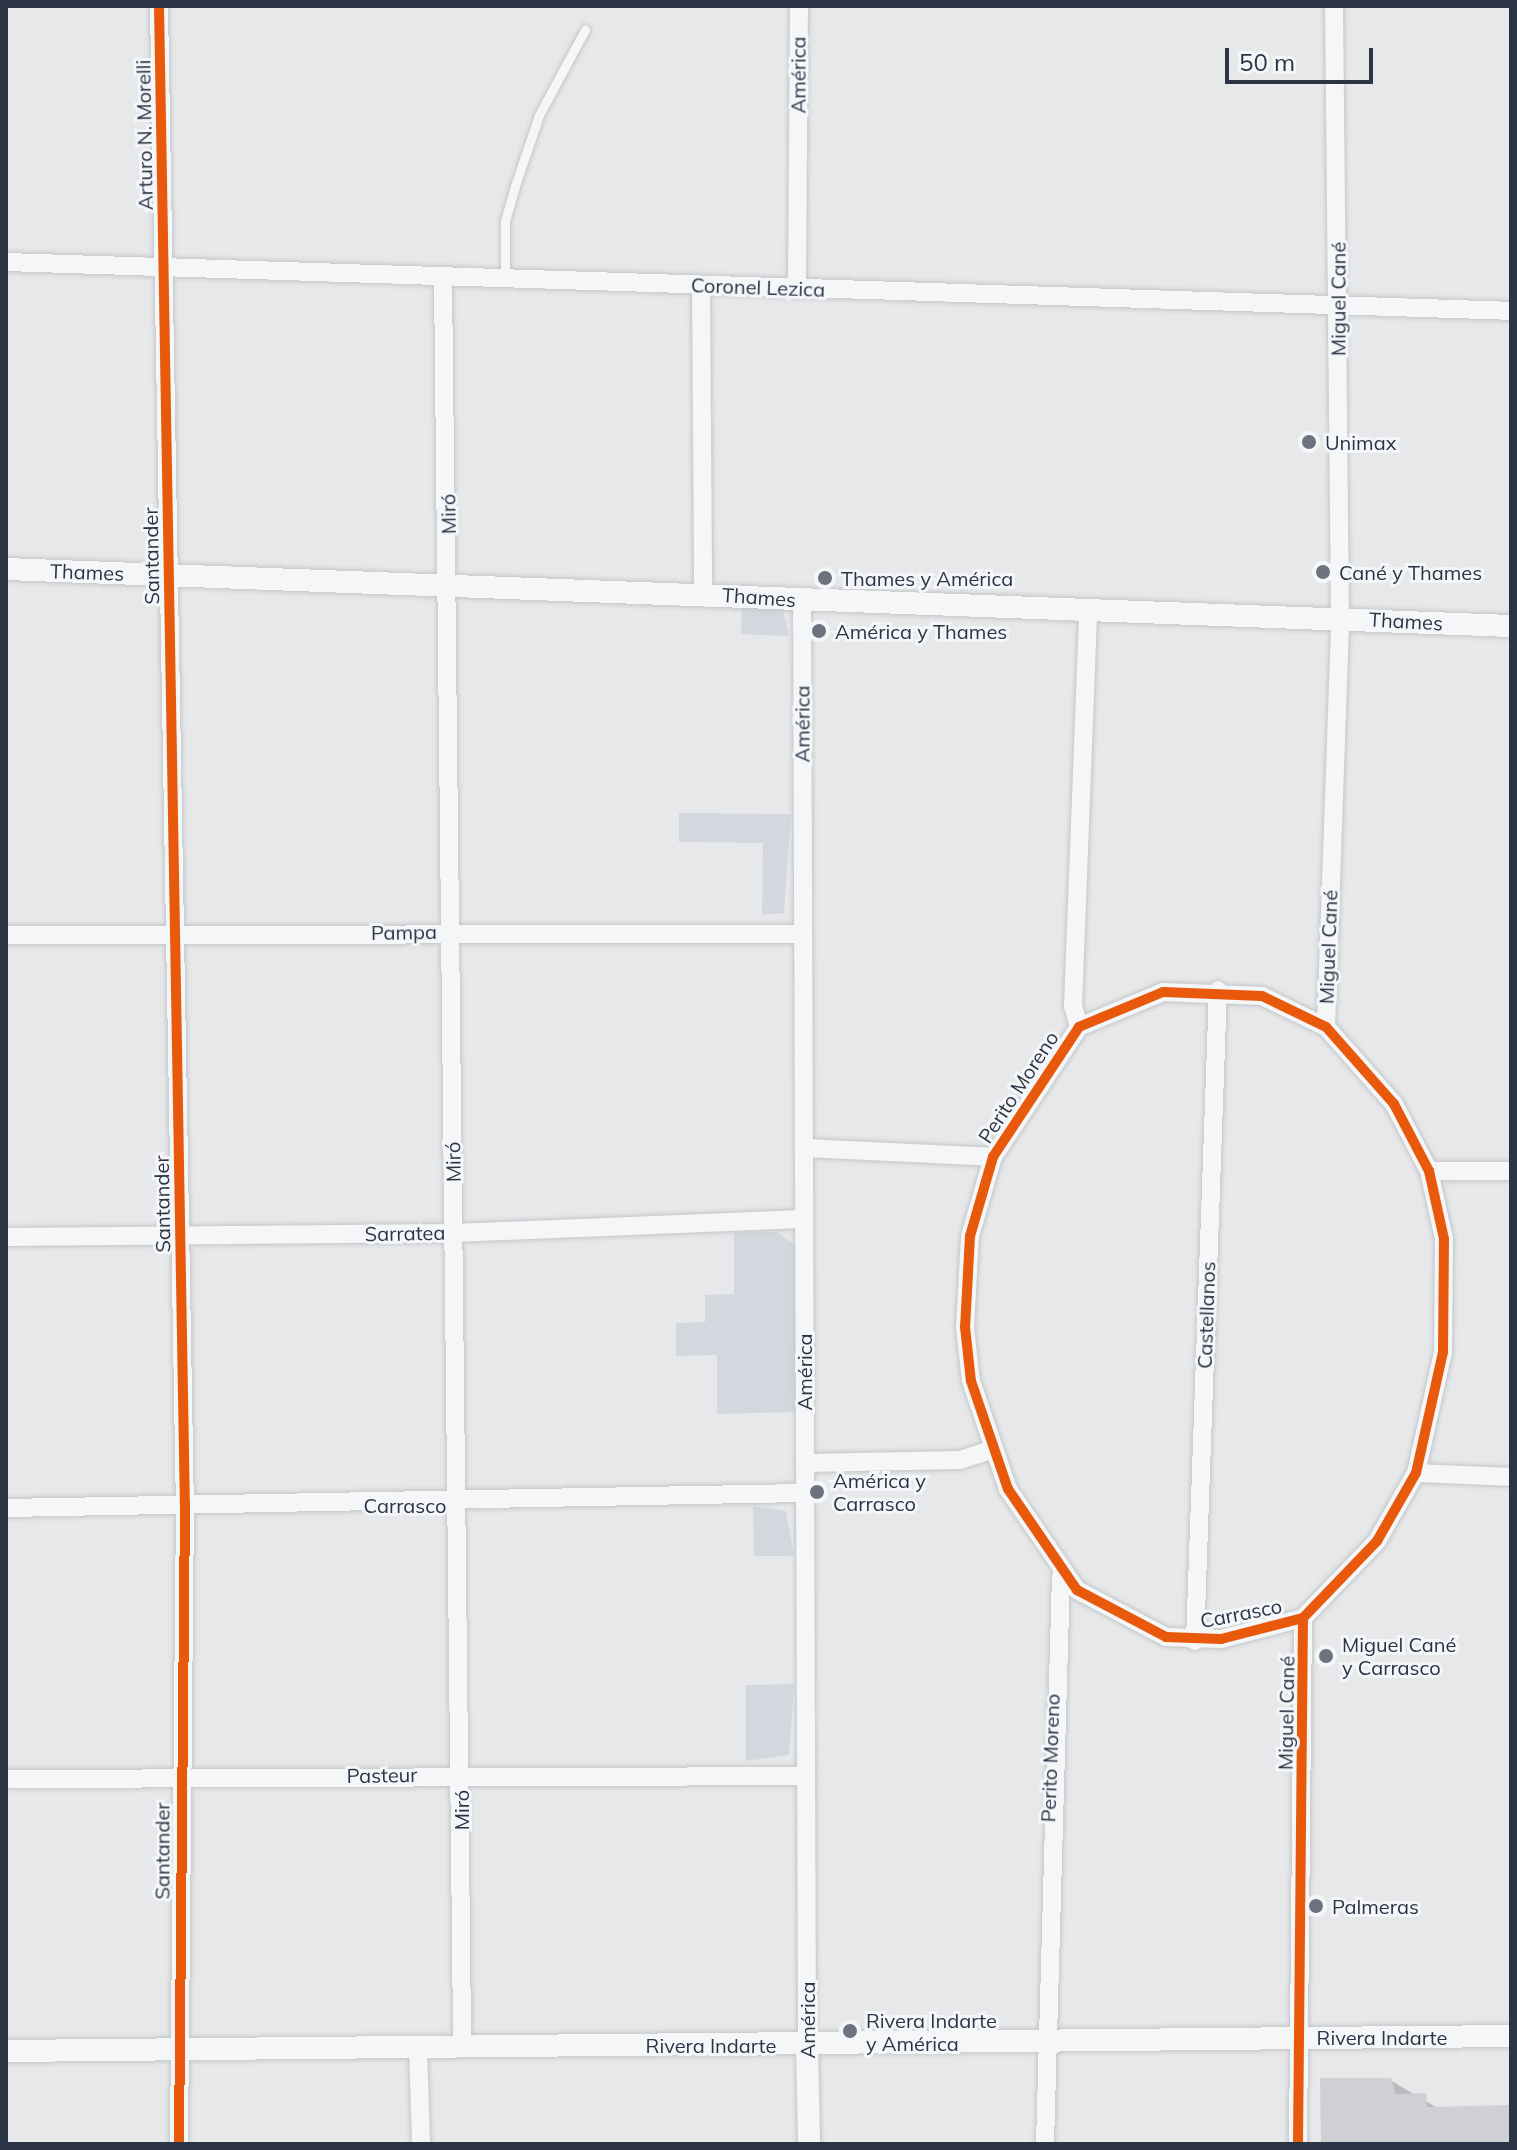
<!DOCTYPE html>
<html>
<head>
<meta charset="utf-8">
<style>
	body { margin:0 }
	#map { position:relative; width:1517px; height:2150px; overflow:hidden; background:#e6e8ea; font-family:Mulish,sans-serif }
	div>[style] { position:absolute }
	.built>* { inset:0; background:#d4d7dd }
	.shadow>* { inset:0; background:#0003 }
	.building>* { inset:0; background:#ced0d3 }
	.roads { filter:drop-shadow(0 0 2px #c4c6c8) drop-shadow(0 0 2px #c4c6c8) }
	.service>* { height:9px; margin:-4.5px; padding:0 4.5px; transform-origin:4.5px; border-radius:4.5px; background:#f5f6f7 }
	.minor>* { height:18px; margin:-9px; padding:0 9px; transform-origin:9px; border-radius:9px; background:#f5f6f7 }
	.tertiary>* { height:22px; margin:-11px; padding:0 11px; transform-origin:11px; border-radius:11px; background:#f5f6f7 }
	.cycleway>* { height:10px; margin:-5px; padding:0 5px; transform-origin:5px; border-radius:5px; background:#e8590c }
	.dots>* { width:22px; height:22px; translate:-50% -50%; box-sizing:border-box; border:4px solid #f4f6f9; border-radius:50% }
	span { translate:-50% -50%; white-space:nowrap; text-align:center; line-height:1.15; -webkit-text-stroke:6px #f4f6f9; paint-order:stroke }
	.street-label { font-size:20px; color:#2b3445 }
	.poi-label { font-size:20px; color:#2b3445 }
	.left { translate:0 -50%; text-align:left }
	.frame { position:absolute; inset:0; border:8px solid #2b3445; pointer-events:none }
	.scale { position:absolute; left:1225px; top:48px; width:148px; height:36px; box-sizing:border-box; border:4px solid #2b3445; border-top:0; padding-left:10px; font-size:24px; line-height:28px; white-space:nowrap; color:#2b3445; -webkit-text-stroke:6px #f4f6f9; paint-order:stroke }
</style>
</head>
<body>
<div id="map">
	<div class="built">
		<div style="clip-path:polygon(742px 605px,783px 610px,789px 636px,741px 634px)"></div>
		<div style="clip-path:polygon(679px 813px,791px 814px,784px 913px,762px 915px,763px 843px,679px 842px)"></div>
		<div style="clip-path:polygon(777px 1232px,795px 1245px,796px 1412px,717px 1414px,717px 1355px,676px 1356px,676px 1323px,705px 1322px,705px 1295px,734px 1294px,734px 1233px)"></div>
		<div style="clip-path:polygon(753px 1506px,786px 1511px,794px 1556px,754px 1556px)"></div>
		<div style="clip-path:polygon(794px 1684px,789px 1755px,746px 1761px,746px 1685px)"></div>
	</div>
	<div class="shadow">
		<div style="clip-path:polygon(1390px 2080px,1439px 2109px,1511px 2107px,1511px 2144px,1323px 2144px)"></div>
	</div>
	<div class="building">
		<div style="clip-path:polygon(1320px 2078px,1391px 2078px,1396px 2094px,1426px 2093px,1427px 2107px,1511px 2105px,1511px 2144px,1321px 2144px)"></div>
	</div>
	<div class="roads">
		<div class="service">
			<div style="left:505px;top:279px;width:58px;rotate:-90deg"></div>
			<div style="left:505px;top:221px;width:36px;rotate:-74deg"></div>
			<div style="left:515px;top:186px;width:75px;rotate:-71.3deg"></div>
			<div style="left:539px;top:115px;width:97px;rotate:-61.6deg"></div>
		</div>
		<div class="minor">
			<div style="left:159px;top:6px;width:1498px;rotate:89.01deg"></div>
			<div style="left:185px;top:1504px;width:640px;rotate:90.54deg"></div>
			<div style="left:6px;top:262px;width:1506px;rotate:1.86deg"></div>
			<div style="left:443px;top:277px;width:1770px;rotate:89.38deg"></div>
			<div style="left:701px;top:285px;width:308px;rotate:89.6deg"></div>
			<div style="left:797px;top:288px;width:282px;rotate:-89.6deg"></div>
			<div style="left:802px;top:599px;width:1446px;rotate:89.8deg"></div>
			<div style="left:6px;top:935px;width:796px;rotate:-0.07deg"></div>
			<div style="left:1079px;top:1027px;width:22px;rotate:-106deg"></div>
			<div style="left:1073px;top:1006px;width:395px;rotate:-87.8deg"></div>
			<div style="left:1326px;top:1027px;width:410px;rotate:-88deg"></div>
			<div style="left:1340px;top:617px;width:611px;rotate:-90.56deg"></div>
			<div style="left:804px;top:1148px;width:189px;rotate:2.7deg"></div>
			<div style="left:1429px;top:1171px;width:82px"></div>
			<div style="left:6px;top:1237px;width:448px;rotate:-0.5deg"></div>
			<div style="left:454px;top:1233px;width:349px;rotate:-2.3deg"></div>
			<div style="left:805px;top:1463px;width:155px;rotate:-1.1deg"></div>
			<div style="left:960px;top:1460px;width:32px;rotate:-18deg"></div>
			<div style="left:1416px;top:1473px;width:95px;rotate:2.4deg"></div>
			<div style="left:6px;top:1508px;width:799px;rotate:-1.08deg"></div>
			<div style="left:1195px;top:1641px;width:651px;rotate:-87.98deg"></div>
			<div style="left:6px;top:1779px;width:800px;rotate:-0.21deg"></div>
			<div style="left:418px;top:2047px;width:97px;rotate:88.2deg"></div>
			<div style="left:1045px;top:2144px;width:568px;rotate:-88.39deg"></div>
			<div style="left:1298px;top:2144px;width:526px;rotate:-89.46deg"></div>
			<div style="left:1303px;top:1618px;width:107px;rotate:-46.1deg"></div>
			<div style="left:1377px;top:1541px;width:78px;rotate:-60.2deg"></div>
			<div style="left:1416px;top:1473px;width:124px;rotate:-77.4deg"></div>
			<div style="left:1443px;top:1352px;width:113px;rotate:-89.5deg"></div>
			<div style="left:1444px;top:1239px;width:70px;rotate:-102.4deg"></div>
			<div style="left:1429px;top:1171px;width:76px;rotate:-117.6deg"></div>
			<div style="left:1394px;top:1104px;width:103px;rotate:-131.4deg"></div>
			<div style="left:1326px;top:1027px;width:71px;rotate:-154.2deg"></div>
			<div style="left:1262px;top:996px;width:99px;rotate:-177.7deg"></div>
			<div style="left:1163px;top:992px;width:91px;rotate:157.4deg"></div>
			<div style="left:1079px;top:1027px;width:156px;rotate:123.5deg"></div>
			<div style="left:993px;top:1157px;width:82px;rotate:106.2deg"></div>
			<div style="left:970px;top:1236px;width:91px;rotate:93.1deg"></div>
			<div style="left:965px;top:1327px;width:54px;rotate:83.7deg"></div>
			<div style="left:971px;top:1381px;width:114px;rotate:71.1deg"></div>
			<div style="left:1008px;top:1489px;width:122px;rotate:55.7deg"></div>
			<div style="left:1077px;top:1590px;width:101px;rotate:27.8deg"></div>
			<div style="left:1166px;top:1637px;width:55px;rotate:2.1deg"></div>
			<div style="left:1221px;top:1639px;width:85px;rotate:-14.4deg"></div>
		</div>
		<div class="tertiary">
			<div style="left:6px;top:569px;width:1506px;rotate:2.17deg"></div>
			<div style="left:807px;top:2045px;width:99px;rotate:88.8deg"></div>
			<div style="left:6px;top:2051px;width:1505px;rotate:-0.57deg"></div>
		</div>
	</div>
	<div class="cycleway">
		<div style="left:159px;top:6px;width:1498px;rotate:89.01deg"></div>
		<div style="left:185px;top:1504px;width:640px;rotate:90.54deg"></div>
		<div style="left:1298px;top:2144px;width:526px;rotate:-89.46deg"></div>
		<div style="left:1303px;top:1618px;width:107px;rotate:-46.1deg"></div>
		<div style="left:1377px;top:1541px;width:78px;rotate:-60.2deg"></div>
		<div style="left:1416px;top:1473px;width:124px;rotate:-77.4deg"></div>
		<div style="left:1443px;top:1352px;width:113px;rotate:-89.5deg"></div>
		<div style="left:1444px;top:1239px;width:70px;rotate:-102.4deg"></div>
		<div style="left:1429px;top:1171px;width:76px;rotate:-117.6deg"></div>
		<div style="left:1394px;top:1104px;width:103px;rotate:-131.4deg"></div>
		<div style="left:1326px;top:1027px;width:71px;rotate:-154.2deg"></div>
		<div style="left:1262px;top:996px;width:99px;rotate:-177.7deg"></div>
		<div style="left:1163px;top:992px;width:91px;rotate:157.4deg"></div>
		<div style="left:1079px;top:1027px;width:156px;rotate:123.5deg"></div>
		<div style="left:993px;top:1157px;width:82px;rotate:106.2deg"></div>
		<div style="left:970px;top:1236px;width:91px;rotate:93.1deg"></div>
		<div style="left:965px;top:1327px;width:54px;rotate:83.7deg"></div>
		<div style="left:971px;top:1381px;width:114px;rotate:71.1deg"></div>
		<div style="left:1008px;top:1489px;width:122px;rotate:55.7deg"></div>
		<div style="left:1077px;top:1590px;width:101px;rotate:27.8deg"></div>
		<div style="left:1166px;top:1637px;width:55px;rotate:2.1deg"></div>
		<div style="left:1221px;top:1639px;width:85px;rotate:-14.4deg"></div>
	</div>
	<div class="dots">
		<div style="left:1309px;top:442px;background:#6c737f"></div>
		<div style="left:1323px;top:572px;background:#6c737f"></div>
		<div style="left:825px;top:578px;background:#6c737f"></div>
		<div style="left:819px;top:631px;background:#6c737f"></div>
		<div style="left:817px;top:1492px;background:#6c737f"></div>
		<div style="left:1326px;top:1656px;background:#6c737f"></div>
		<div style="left:1316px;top:1906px;background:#6c737f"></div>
		<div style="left:850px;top:2031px;background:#6c737f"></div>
	</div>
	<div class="street-label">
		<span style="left:798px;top:75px;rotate:-90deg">América</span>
		<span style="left:144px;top:135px;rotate:-91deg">Arturo N. Morelli</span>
		<span style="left:758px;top:287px;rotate:2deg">Coronel Lezica</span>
		<span style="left:1338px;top:299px;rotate:-90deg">Miguel Cané</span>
		<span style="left:448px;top:514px;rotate:-91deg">Miró</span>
		<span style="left:151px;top:556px;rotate:-91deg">Santander</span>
		<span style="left:87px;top:572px;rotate:2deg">Thames</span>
		<span style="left:759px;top:597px;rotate:4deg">Thames</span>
		<span style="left:1406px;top:621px;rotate:3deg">Thames</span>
		<span style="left:802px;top:724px;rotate:-90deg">América</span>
		<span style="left:404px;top:932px;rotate:-1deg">Pampa</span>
		<span style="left:1328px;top:947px;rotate:-88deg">Miguel Cané</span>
		<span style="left:1018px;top:1087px;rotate:-57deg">Perito Moreno</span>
		<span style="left:453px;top:1162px;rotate:-91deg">Miró</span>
		<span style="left:162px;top:1204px;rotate:-91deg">Santander</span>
		<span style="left:405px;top:1233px;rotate:-1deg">Sarratea</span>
		<span style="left:1206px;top:1315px;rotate:-88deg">Castellanos</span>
		<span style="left:804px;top:1372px;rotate:-90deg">América</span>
		<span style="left:405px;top:1505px">Carrasco</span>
		<span style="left:1241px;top:1613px;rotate:-11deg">Carrasco</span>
		<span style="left:1286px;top:1713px;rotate:-89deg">Miguel Cané</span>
		<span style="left:1050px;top:1758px;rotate:-88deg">Perito Moreno</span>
		<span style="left:382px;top:1775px;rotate:-1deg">Pasteur</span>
		<span style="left:461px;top:1810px;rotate:-90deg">Miró</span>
		<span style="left:162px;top:1851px;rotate:-90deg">Santander</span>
		<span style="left:807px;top:2020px;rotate:-90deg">América</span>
		<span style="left:1382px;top:2037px">Rivera Indarte</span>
		<span style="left:711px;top:2045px">Rivera Indarte</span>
	</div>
	<div class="poi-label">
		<span class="left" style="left:1325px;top:442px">Unimax</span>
		<span class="left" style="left:1339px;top:572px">Cané y Thames</span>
		<span class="left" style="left:841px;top:578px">Thames y América</span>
		<span class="left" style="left:835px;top:631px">América y Thames</span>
		<span class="left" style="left:833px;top:1492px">América y<br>Carrasco</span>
		<span class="left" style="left:1342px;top:1656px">Miguel Cané<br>y Carrasco</span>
		<span class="left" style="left:1332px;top:1906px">Palmeras</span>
		<span class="left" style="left:866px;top:2032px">Rivera Indarte<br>y América</span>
	</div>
	<div class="frame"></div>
	<div class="scale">50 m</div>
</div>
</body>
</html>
